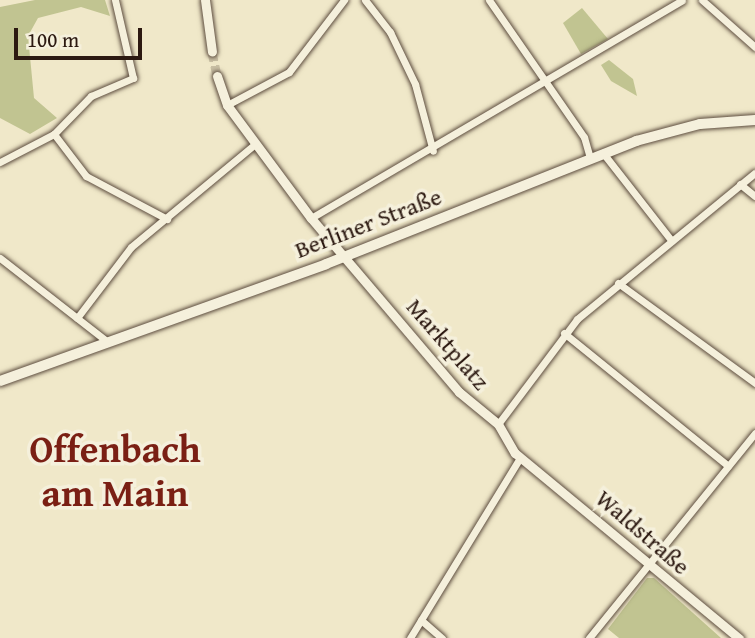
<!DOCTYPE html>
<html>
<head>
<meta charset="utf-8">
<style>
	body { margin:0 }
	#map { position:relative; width:755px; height:638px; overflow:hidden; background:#f0e8c9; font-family:"Gentium Book Plus",serif }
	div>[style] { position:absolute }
	.green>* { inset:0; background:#c1c491 }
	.tertiary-tunnel>* { height:9px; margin-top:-4.5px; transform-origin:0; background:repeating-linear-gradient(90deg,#c9bfa4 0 9px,transparent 0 13.5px) }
	.roads { filter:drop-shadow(0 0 2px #5d4d3f) drop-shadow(0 0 2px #5d4d3f) }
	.minor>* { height:7px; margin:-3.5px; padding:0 3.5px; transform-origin:3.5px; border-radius:3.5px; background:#f5f0dc }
	.tertiary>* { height:9px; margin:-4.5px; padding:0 4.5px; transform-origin:4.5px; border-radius:4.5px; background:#f5f0dc }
	.secondary>* { height:10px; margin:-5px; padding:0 5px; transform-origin:5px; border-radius:5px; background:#f5f0dc }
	span { translate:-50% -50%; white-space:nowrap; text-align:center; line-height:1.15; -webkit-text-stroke:7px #f5f0dc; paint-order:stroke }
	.street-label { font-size:24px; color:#2c1911 }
	.town-label { font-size:38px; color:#7a1f14; font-weight:700 }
	.scale { position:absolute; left:14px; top:28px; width:128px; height:32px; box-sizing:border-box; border:4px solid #2c1911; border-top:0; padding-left:9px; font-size:21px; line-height:24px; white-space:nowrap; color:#2c1911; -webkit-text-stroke:5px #f5f0dc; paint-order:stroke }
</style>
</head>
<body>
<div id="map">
	<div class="green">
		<div style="clip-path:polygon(35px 0,105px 0,110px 16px,81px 7px,38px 18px,28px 36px,34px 98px,57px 118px,30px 134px,0 118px,0 7px)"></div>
		<div style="clip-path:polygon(582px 8px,608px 39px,581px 54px,563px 23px)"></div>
		<div style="clip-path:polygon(609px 60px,633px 79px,637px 96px,611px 81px,601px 65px)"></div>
		<div style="clip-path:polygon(647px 578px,654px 578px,721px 638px,619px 638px,608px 629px)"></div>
	</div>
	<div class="tertiary-tunnel">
		<div style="left:212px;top:52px;width:25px;rotate:78deg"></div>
	</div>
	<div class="roads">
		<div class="minor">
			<div style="left:365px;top:0;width:41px;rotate:52deg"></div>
			<div style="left:390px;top:32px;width:58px;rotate:64.3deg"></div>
			<div style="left:415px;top:84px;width:69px;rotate:75deg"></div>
			<div style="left:489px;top:0;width:167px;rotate:55.3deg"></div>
			<div style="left:584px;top:137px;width:22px;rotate:74deg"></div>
			<div style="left:702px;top:0;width:71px;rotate:41.6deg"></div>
			<div style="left:227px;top:105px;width:70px;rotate:-28deg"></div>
			<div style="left:289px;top:72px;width:91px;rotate:-52.6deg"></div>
			<div style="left:54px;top:134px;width:53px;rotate:52.7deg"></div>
			<div style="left:86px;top:176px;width:92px;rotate:28deg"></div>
			<div style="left:603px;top:153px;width:110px;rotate:52deg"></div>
			<div style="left:0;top:162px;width:61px;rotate:-27.4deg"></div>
			<div style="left:54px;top:134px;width:53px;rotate:-45.8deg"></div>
			<div style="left:91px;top:96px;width:46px;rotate:-23.2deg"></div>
			<div style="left:133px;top:78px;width:80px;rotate:-103deg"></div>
			<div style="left:740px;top:184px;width:19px;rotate:39deg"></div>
			<div style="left:311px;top:218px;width:430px;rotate:-30.4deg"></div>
			<div style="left:0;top:258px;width:137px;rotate:37.9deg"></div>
			<div style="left:618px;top:283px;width:170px;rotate:36.1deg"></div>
			<div style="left:77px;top:318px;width:89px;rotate:-52.7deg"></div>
			<div style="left:131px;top:247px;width:161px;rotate:-39.7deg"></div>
			<div style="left:564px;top:333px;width:211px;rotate:39deg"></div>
			<div style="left:498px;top:424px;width:131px;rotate:-53deg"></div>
			<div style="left:577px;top:319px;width:230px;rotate:-39.4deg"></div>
			<div style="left:421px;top:620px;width:28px;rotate:41deg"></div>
			<div style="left:410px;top:638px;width:211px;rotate:-58.6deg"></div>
			<div style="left:589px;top:638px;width:264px;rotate:-51deg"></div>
		</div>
		<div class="tertiary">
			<div style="left:205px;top:0;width:52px;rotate:82.3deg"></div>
			<div style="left:217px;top:76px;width:31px;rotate:71deg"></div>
			<div style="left:227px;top:105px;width:141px;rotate:53.4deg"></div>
			<div style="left:311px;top:218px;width:228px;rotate:49.6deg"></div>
			<div style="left:459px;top:392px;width:50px;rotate:39.4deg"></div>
			<div style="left:498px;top:424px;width:34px;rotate:60deg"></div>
			<div style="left:515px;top:453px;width:291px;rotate:39.6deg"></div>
		</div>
		<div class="secondary">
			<div style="left:0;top:381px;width:346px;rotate:-19.7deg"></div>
			<div style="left:326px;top:264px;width:334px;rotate:-21.6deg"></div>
			<div style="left:636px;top:141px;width:66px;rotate:-14.9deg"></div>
			<div style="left:700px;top:124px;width:55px;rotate:-4.2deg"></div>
		</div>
	</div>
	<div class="street-label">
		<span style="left:368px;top:223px;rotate:-21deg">Berliner Straße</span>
		<span style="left:448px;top:344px;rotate:49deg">Marktplatz</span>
		<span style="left:643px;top:532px;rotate:41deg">Waldstraße</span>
	</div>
	<div class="town-label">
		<span style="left:115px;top:471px">Offenbach<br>am Main</span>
	</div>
	<div class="scale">100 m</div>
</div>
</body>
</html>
